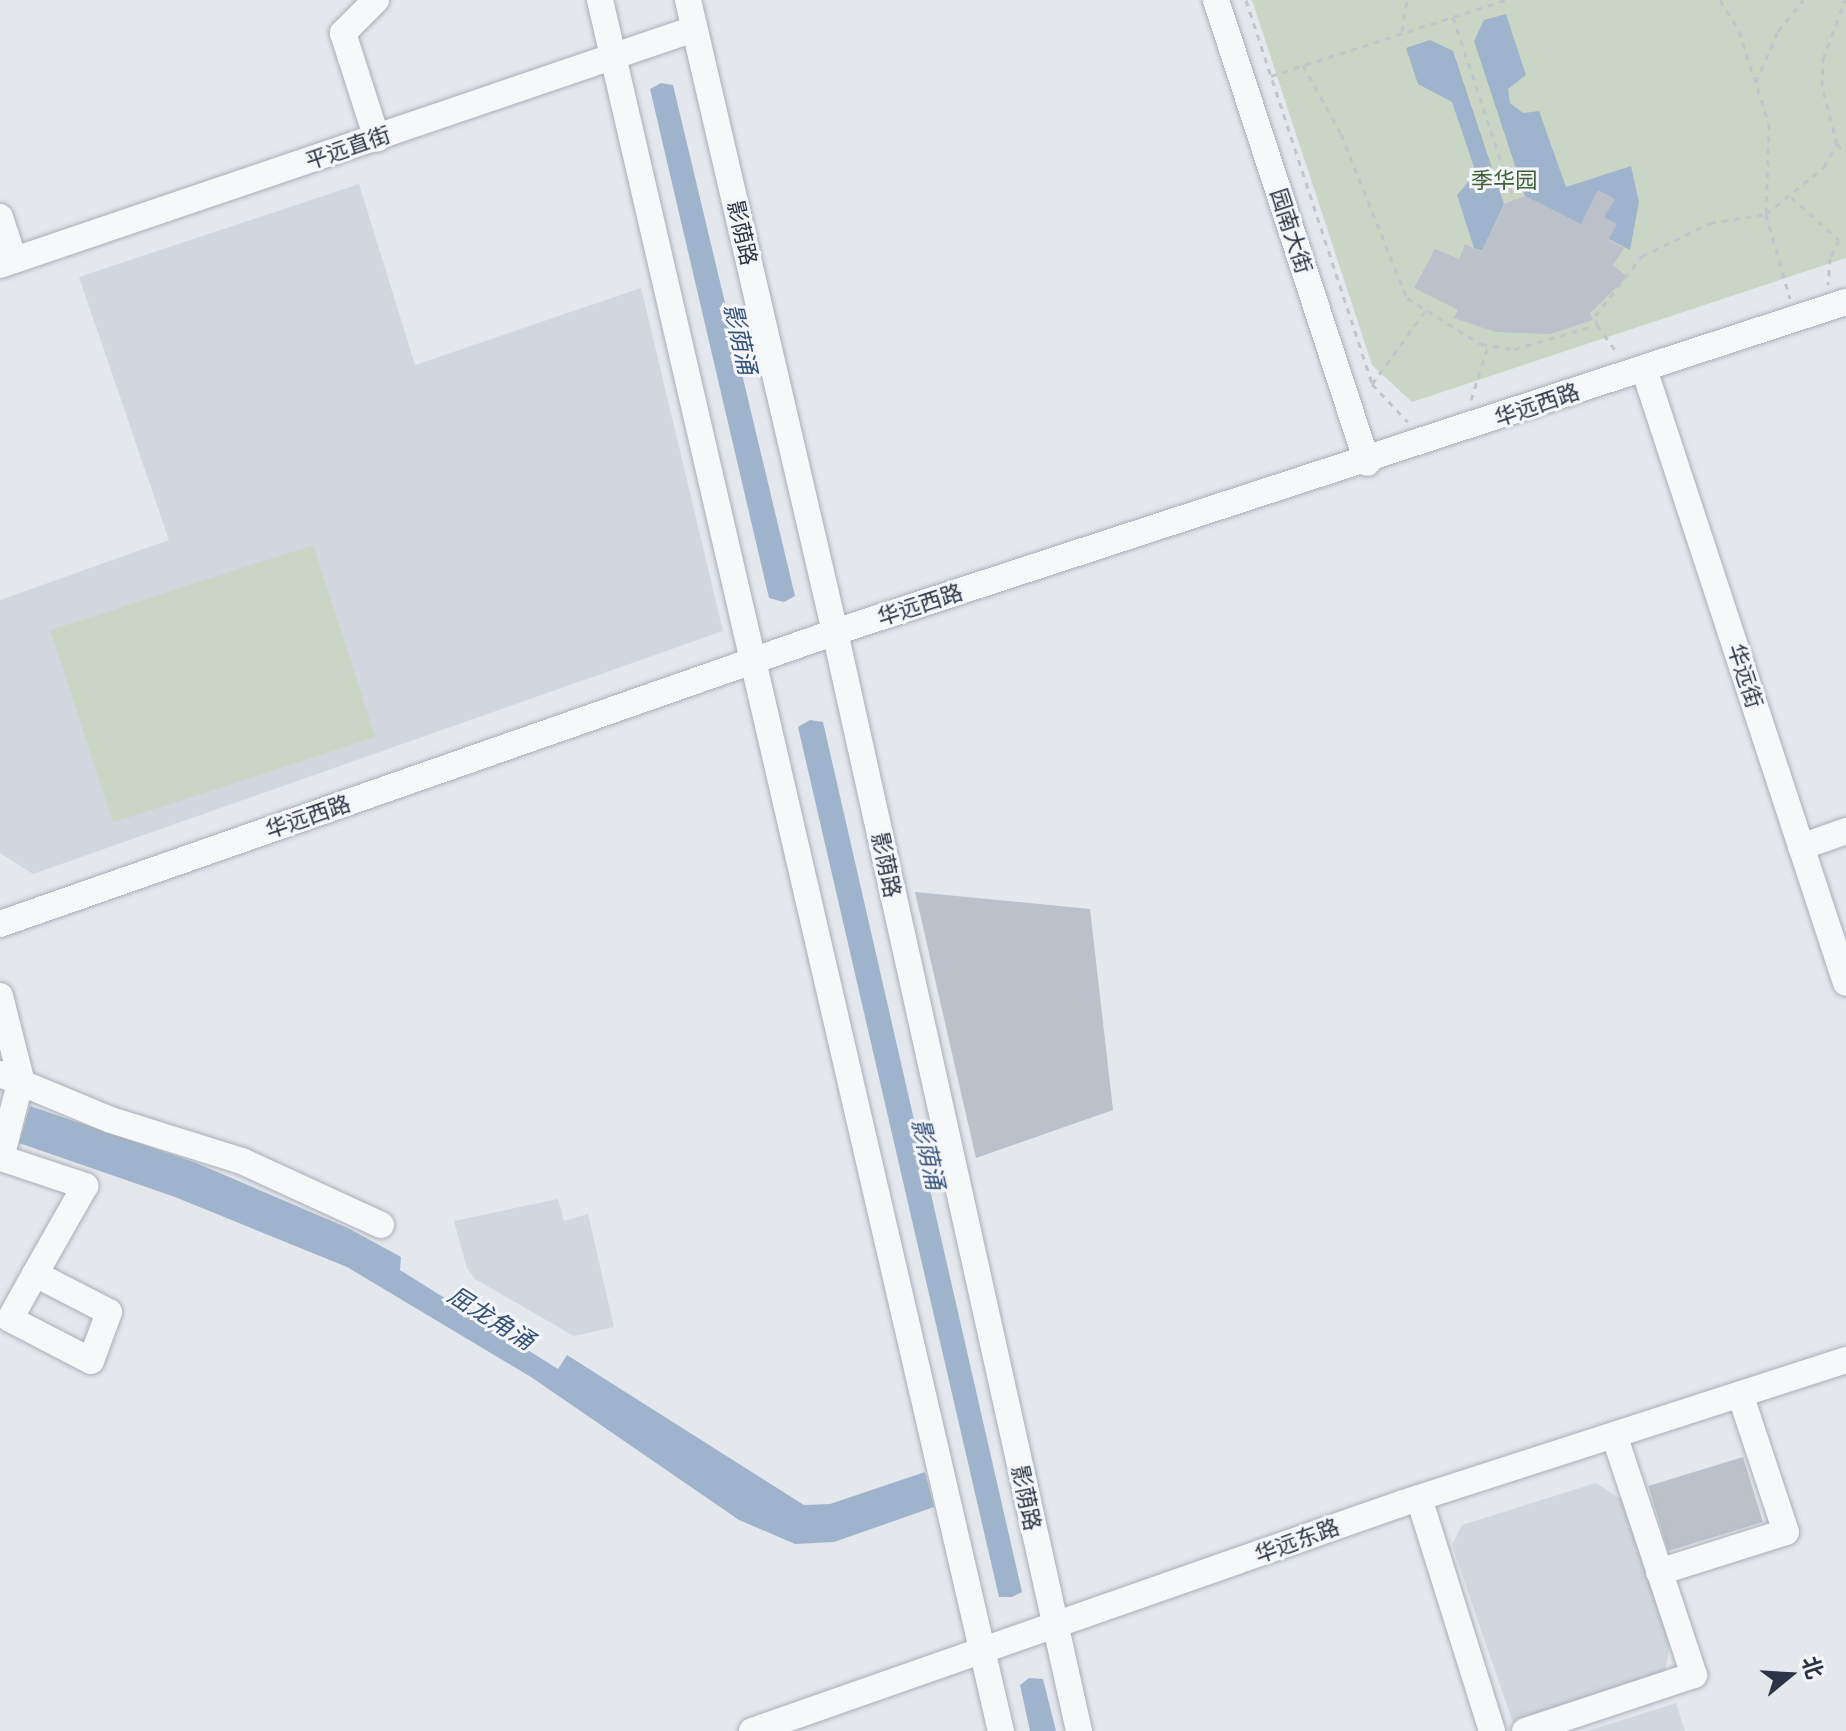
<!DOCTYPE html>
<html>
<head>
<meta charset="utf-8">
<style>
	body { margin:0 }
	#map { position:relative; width:1846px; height:1731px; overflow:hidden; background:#e4e7ec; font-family:"PT Sans Narrow","Noto Sans SC",sans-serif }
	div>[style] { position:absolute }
	.built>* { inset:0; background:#d2d6de }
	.green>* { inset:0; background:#c9d6c5; transform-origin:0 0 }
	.water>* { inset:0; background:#9fb4cc }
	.building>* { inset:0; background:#bbc0ca; transform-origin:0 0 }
	.path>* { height:3px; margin-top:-1.5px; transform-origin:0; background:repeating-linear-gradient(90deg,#c2c5cb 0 6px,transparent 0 12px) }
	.roads { filter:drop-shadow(0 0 2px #a9aeb7) drop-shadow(0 0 2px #a9aeb7) }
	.minor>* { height:26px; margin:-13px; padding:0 13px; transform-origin:13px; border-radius:13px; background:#f7f8fa }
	span { translate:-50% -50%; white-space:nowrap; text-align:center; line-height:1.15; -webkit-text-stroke:6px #f4f6f9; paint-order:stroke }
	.street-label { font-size:22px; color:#2b3445 }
	.park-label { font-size:22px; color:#3f6138 }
	.water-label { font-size:24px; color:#34527a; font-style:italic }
	.north { position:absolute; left:1750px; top:1635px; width:80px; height:80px; -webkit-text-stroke:6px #f4f6f9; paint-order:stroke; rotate:72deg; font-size:22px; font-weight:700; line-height:32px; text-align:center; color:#2b3445 }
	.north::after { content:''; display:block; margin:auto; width:28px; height:36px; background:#2b3445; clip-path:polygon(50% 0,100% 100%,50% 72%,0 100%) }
</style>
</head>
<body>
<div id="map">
	<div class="built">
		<div style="clip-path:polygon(359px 184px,415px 365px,641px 288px,723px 631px,33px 874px,0 853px,0 600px,169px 540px,79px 277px)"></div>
		<div style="clip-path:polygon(558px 1199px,564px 1221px,588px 1214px,614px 1327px,574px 1336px,475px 1279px,467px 1268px,454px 1221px)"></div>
		<div style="clip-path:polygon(1596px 1483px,1625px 1502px,1671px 1639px,1665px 1673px,1513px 1723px,1452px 1545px,1462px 1525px)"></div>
		<div style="clip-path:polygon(1676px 1703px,1685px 1731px,1588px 1731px)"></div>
	</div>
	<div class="green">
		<div style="clip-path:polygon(1252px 0,1846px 0,1846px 258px,1412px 402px,1372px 365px)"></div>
		<div style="left:313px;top:545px;width:202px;height:276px;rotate:72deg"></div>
	</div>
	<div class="water">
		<div style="clip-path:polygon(1506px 14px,1526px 75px,1508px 89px,1510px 103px,1523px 113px,1539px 111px,1566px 187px,1631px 166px,1639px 202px,1630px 250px,1525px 196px,1474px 41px,1484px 20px)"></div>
		<div style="clip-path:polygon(1430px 40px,1453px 51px,1504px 204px,1482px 251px,1474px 248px,1457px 195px,1476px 173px,1452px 102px,1418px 84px,1406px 48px)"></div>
		<div style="clip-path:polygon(661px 83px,673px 85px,795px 596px,784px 602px,769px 598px,650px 89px)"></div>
		<div style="clip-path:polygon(810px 720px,823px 722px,1022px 1592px,1012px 1597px,999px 1597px,798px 727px)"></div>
		<div style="clip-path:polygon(30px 1106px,194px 1162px,348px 1228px,401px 1257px,400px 1270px,558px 1369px,567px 1355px,804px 1505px,830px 1504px,925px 1472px,934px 1507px,834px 1542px,795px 1544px,739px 1520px,531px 1377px,347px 1267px,175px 1197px,19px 1143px)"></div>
		<div style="clip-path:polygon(1029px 1678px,1043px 1679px,1056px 1731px,1030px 1731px,1020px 1685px)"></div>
	</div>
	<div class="building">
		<div style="clip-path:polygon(1598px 190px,1615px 199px,1604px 217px,1617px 224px,1608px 240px,1624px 248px,1613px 265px,1627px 277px,1590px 313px,1593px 320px,1550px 334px,1495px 332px,1454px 318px,1458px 310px,1414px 288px,1435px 249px,1459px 259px,1465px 244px,1482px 252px,1504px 204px,1525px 196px,1581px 224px)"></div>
		<div style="clip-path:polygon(915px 892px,1090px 909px,1113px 1110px,976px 1158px)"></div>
		<div style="left:1743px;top:1457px;width:68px;height:99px;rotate:73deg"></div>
	</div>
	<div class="path">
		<div style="left:1246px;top:0;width:404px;rotate:71.8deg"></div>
		<div style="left:1372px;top:384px;width:52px;rotate:46.5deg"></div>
		<div style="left:1720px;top:0;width:36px;rotate:58deg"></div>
		<div style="left:1739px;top:31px;width:98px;rotate:72.1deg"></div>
		<div style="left:1769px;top:124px;width:90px;rotate:91.9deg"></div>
		<div style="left:1766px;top:214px;width:88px;rotate:74.2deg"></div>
		<div style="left:1453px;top:17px;width:193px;rotate:71.6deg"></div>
		<div style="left:1402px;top:31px;width:31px;rotate:-81deg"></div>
		<div style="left:1303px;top:65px;width:79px;rotate:61.2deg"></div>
		<div style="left:1341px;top:134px;width:177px;rotate:68.1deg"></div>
		<div style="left:1407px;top:298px;width:87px;rotate:31.9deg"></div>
		<div style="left:1481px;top:344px;width:33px;rotate:9deg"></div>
		<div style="left:1514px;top:349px;width:86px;rotate:-16.1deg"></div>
		<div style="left:1597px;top:325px;width:9px;rotate:-103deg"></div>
		<div style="left:1595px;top:316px;width:76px;rotate:-51.9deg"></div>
		<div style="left:1642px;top:256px;width:76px;rotate:-25.9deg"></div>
		<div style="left:1710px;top:223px;width:57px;rotate:-9.1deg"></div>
		<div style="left:1766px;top:214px;width:75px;rotate:-39deg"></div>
		<div style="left:1824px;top:167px;width:26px;rotate:-61deg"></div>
		<div style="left:1837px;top:144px;width:60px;rotate:-104.5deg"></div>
		<div style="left:1822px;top:86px;width:27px;rotate:-88deg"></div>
		<div style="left:1823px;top:59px;width:63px;rotate:-69.6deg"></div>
		<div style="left:1271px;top:76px;width:246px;rotate:-18deg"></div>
		<div style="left:1756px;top:82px;width:56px;rotate:-66.7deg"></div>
		<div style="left:1778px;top:31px;width:40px;rotate:-51deg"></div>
		<div style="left:1837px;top:144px;width:12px;rotate:42deg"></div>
		<div style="left:1791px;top:197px;width:64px;rotate:41.9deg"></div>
		<div style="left:1839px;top:240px;width:20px;rotate:117deg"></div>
		<div style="left:1830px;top:258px;width:27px;rotate:94deg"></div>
		<div style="left:1597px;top:325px;width:36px;rotate:54deg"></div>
		<div style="left:1372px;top:384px;width:92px;rotate:-53.9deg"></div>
		<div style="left:1471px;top:400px;width:57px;rotate:-72.5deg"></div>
	</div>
	<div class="roads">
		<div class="minor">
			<div style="left:376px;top:0;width:47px;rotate:135deg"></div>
			<div style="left:343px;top:33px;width:111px;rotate:72.2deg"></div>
			<div style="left:600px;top:0;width:1777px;rotate:76.96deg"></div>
			<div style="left:688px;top:0;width:649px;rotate:76.91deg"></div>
			<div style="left:835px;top:632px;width:1126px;rotate:77.48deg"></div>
			<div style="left:1216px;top:0;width:487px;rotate:71.9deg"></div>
			<div style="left:0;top:217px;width:45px;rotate:72deg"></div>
			<div style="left:0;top:265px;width:733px;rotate:-18.78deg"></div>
			<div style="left:1644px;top:369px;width:646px;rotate:71.79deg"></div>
			<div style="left:1801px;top:847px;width:48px;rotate:-19.6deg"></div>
			<div style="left:0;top:924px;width:885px;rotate:-19.27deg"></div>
			<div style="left:835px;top:632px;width:1063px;rotate:-18.08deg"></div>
			<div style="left:0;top:996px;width:86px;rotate:75.8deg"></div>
			<div style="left:21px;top:1079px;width:81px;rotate:104.2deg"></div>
			<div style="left:1px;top:1158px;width:89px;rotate:18.4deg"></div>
			<div style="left:85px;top:1186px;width:101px;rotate:119.6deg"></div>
			<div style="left:35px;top:1274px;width:51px;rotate:119.1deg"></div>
			<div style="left:10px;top:1319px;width:91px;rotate:27.4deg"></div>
			<div style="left:91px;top:1361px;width:52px;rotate:-69.8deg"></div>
			<div style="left:109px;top:1312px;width:83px;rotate:-152.8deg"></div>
			<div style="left:0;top:1074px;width:120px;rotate:22.5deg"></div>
			<div style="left:111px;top:1120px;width:137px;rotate:17.4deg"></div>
			<div style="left:242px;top:1161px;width:153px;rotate:24.7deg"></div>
			<div style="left:1419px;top:1498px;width:244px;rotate:72.6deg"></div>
			<div style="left:1659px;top:1572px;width:133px;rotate:-17.5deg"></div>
			<div style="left:1786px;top:1532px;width:145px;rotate:-108.4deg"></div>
			<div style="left:752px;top:1731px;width:690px;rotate:-19.3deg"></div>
			<div style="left:1403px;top:1503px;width:466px;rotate:-17.9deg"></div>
			<div style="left:1525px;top:1731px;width:178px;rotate:-18.3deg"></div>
			<div style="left:1694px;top:1675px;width:253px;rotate:-108.4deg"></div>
		</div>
	</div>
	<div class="street-label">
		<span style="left:348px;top:148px;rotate:-19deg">平远直街</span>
		<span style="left:1291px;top:231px;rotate:72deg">园南大街</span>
		<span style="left:742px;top:233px;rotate:77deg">影荫路</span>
		<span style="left:1537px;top:405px;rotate:-19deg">华远西路</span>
		<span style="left:920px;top:605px;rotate:-18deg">华远西路</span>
		<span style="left:1745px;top:676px;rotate:72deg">华远街</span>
		<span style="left:308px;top:817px;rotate:-19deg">华远西路</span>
		<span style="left:886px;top:865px;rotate:78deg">影荫路</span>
		<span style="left:1026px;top:1498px;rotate:78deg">影荫路</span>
		<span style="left:1297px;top:1541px;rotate:-20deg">华远东路</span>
	</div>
	<div class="park-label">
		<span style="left:1504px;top:181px">季华园</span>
	</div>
	<div class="water-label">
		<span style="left:740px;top:339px;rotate:77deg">影荫涌</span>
		<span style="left:928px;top:1154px;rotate:77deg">影荫涌</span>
		<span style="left:491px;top:1318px;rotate:32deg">屈龙角涌</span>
	</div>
	<div class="north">北</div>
</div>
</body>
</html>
